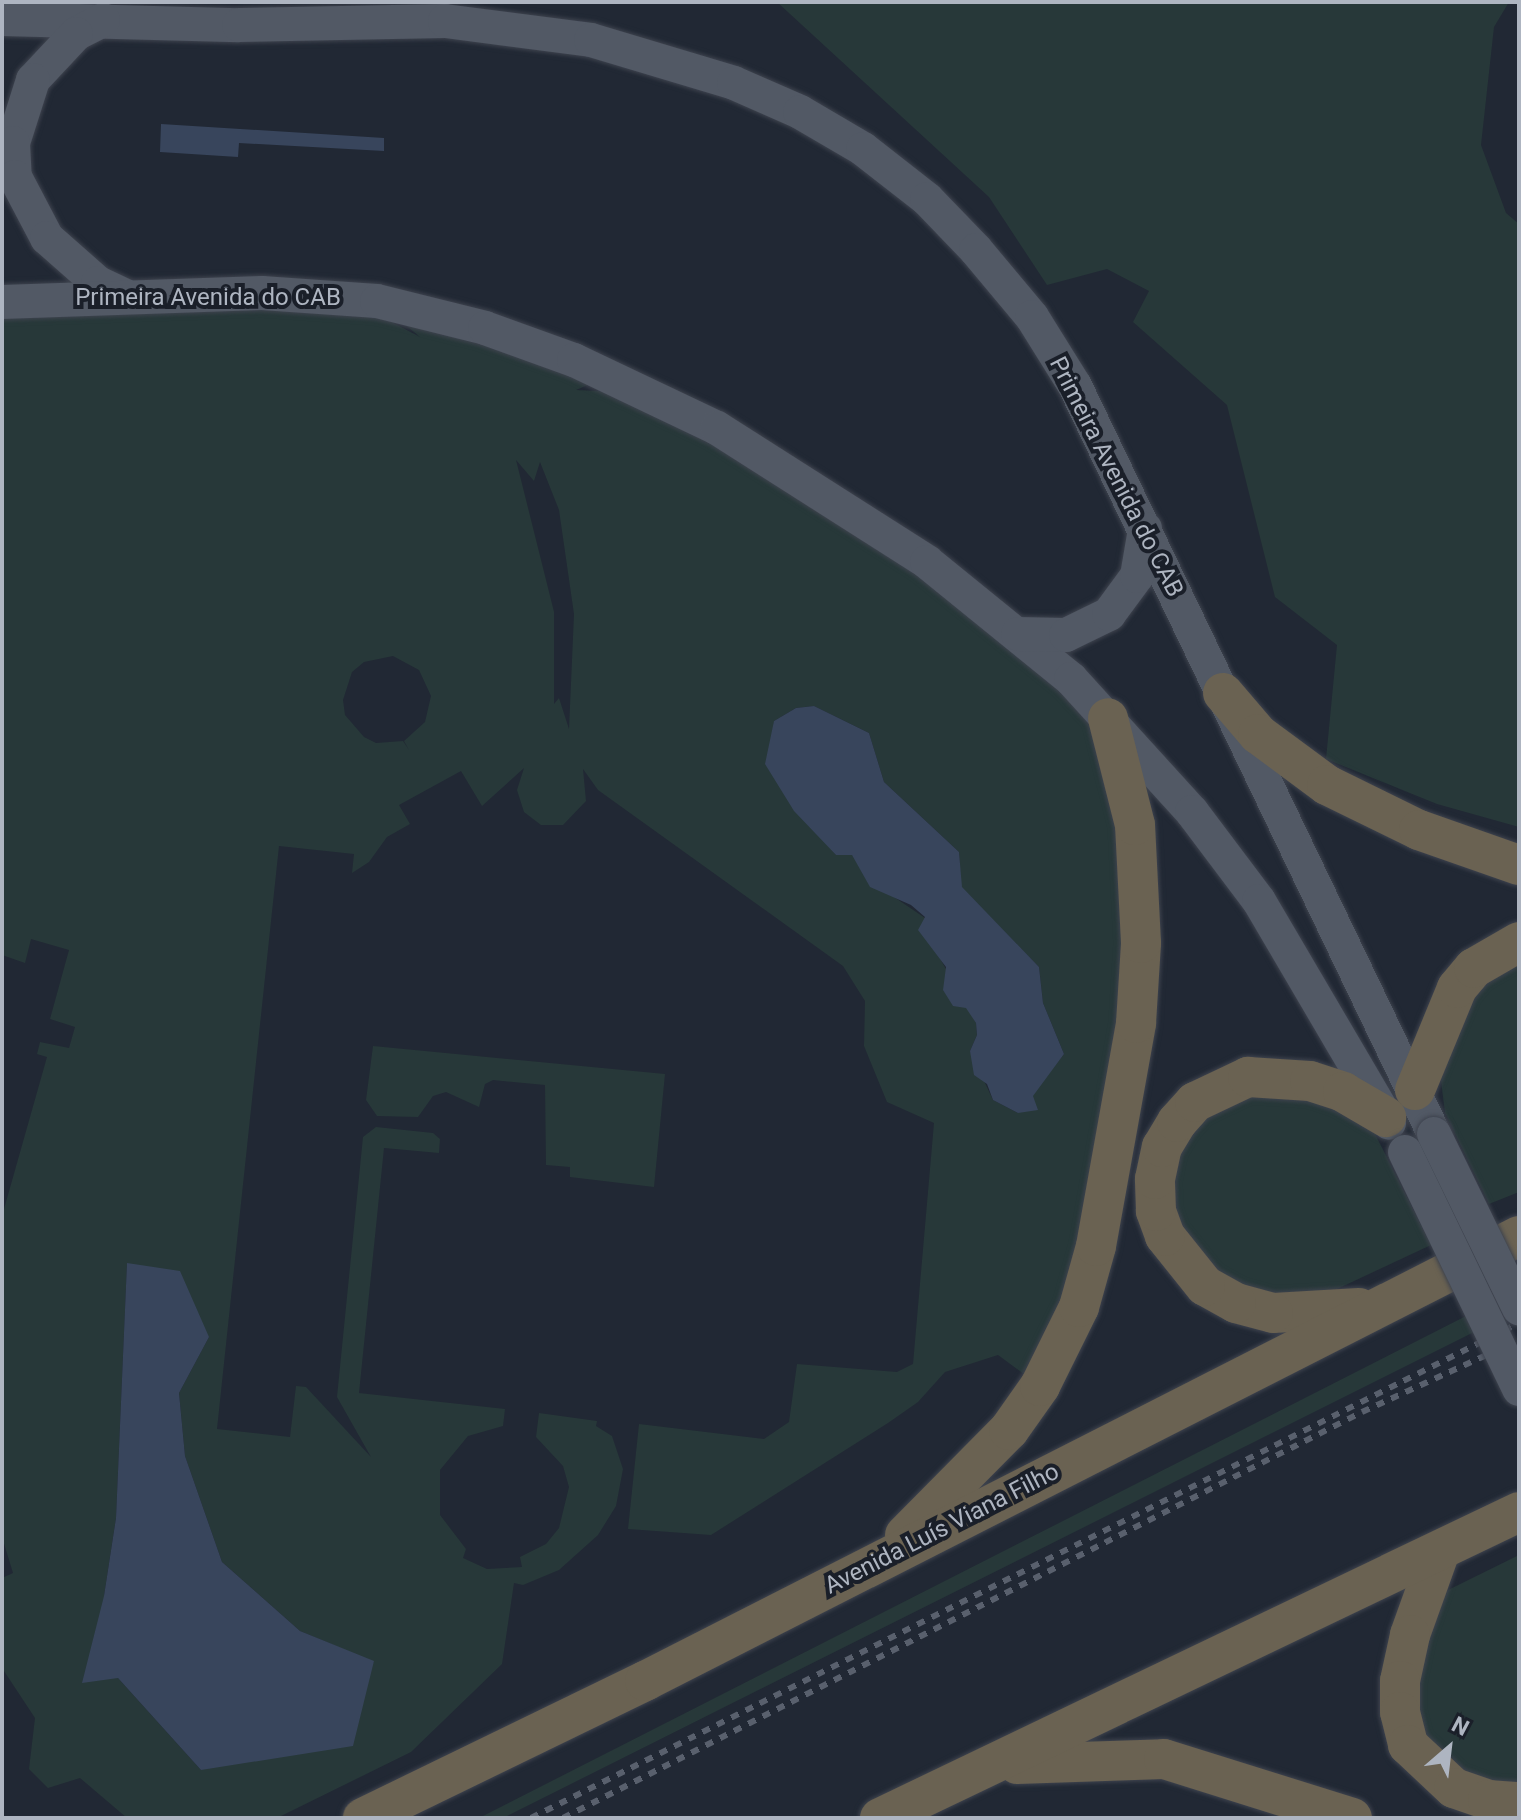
<!DOCTYPE html>
<html>
<head>
<meta charset="utf-8">
<style>
	body { margin:0 }
	#map { position:relative; width:1521px; height:1820px; overflow:hidden; background:#212834; font-family:Roboto,sans-serif }
	div>[style] { position:absolute }
	.green>* { inset:0; background:#273839 }
	.water>* { inset:0; background:#38455c }
	.roads { filter:drop-shadow(0 0 2px #3e434e) drop-shadow(0 0 2px #3e434e) }
	.major>* { height:34px; margin:-17px; padding:0 17px; transform-origin:17px; border-radius:17px; background:#525965 }
	.highway>* { height:40px; margin:-20px; padding:0 20px; transform-origin:20px; border-radius:20px; background:#6a6252 }
	.rail>* { height:6px; margin-top:-3px; transform-origin:0; background:repeating-linear-gradient(90deg,#59606d 0 8px,transparent 0 16px) }
	.bridges { filter:drop-shadow(0 0 2px #3e434e) drop-shadow(0 0 2px #3e434e) }
	.major-bridge>* { height:34px; margin:-17px; padding:0 17px; transform-origin:17px; border-radius:17px; background:#525965 }
	span { translate:-50% -50%; white-space:nowrap; text-align:center; line-height:1.15; -webkit-text-stroke:8px #1a1f29; paint-order:stroke }
	.street-label { font-size:24px; color:#aeb5c1 }
	.frame { position:absolute; inset:0; border:4px solid #aeb5c1; pointer-events:none }
	.north { position:absolute; left:1409px; top:1708px; width:80px; height:80px; -webkit-text-stroke:6px #1a1f29; paint-order:stroke; rotate:28deg; font-size:22px; font-weight:700; line-height:32px; text-align:center; color:#aeb5c1 }
	.north::after { content:''; display:block; margin:auto; width:28px; height:36px; background:#aeb5c1; clip-path:polygon(50% 0,100% 100%,50% 72%,0 100%) }
</style>
</head>
<body>
<div id="map">
	<div class="green">
		<div style="clip-path:polygon(777px 2px,1509px 2px,1494px 27px,1481px 145px,1506px 213px,1519px 224px,1519px 827px,1437px 804px,1326px 759px,1337px 645px,1275px 597px,1227px 405px,1133px 322px,1149px 291px,1107px 269px,1047px 285px,989px 197px)"></div>
		<div style="clip-path:polygon(evenodd,377px 301px,609px 376px,576px 390px,647px 393px,824px 492px,1108px 718px,1136px 1023px,1040px 1386px,998px 1355px,945px 1372px,918px 1402px,888px 1423px,711px 1535px,628px 1529px,639px 1424px,764px 1439px,789px 1422px,797px 1364px,897px 1372px,913px 1364px,934px 1123px,887px 1102px,864px 1046px,865px 1001px,843px 966px,598px 790px,583px 769px,586px 801px,563px 825px,541px 825px,524px 812px,517px 790px,524px 768px,482px 806px,461px 771px,399px 805px,410px 824px,387px 837px,369px 862px,352px 873px,354px 854px,279px 846px,217px 1429px,290px 1437px,296px 1386px,306px 1387px,371px 1457px,337px 1397px,363px 1137px,376px 1127px,433px 1133px,440px 1139px,439px 1153px,384px 1148px,359px 1393px,505px 1409px,503px 1426px,468px 1436px,440px 1470px,440px 1515px,466px 1549px,463px 1558px,487px 1569px,522px 1567px,520px 1557px,546px 1544px,559px 1528px,569px 1487px,563px 1466px,536px 1437px,539px 1413px,597px 1421px,596px 1426px,612px 1436px,623px 1469px,616px 1506px,598px 1535px,559px 1570px,523px 1585px,514px 1583px,502px 1664px,411px 1752px,277px 1818px,127px 1818px,80px 1778px,48px 1788px,29px 1769px,35px 1718px,2px 1668px,2px 1578px,13px 1573px,2px 1537px,2px 1216px,47px 1057px,37px 1054px,40px 1042px,69px 1048px,75px 1027px,50px 1019px,69px 950px,31px 939px,25px 963px,2px 955px,2px 302px,367px 309px,420px 337px,377px 301px,516px 460px,534px 481px,540px 462px,559px 510px,574px 614px,569px 729px,559px 698px,554px 704px,554px 612px,516px 460px,377px 301px,393px 656px,419px 670px,431px 696px,425px 722px,404px 741px,409px 750px,403px 741px,376px 743px,364px 737px,345px 715px,343px 700px,352px 672px,364px 662px,393px 656px,377px 301px,814px 706px,869px 733px,884px 782px,959px 852px,961px 887px,1039px 967px,1043px 1003px,1064px 1054px,1018px 1113px,993px 1100px,970px 1051px,977px 1035px,976px 1023px,937px 953px,925px 918px,894px 897px,852px 855px,836px 855px,818px 834px,773px 744px,774px 721px,796px 708px,814px 706px,377px 301px,127px 1264px,209px 1337px,179px 1393px,185px 1456px,222px 1562px,300px 1631px,374px 1662px,201px 1770px,118px 1678px,104px 1596px,116px 1518px,127px 1264px)"></div>
		<div style="clip-path:polygon(1519px 957px,1519px 1192px,1489px 1204px,1445px 1113px,1441px 1081px,1446px 1042px,1467px 996px)"></div>
		<div style="clip-path:polygon(373px 1046px,665px 1074px,654px 1187px,570px 1177px,570px 1167px,546px 1165px,545px 1085px,493px 1080px,485px 1084px,479px 1107px,446px 1092px,433px 1096px,418px 1117px,377px 1116px,366px 1100px)"></div>
		<div style="clip-path:polygon(1280px 1090px,1328px 1100px,1370px 1124px,1431px 1245px,1320px 1297px,1271px 1295px,1231px 1284px,1209px 1270px,1169px 1207px,1169px 1182px,1192px 1124px,1230px 1100px)"></div>
		<div style="clip-path:polygon(1519px 1289px,1470px 1317px,1476px 1331px,503px 1818px,479px 1818px)"></div>
		<div style="clip-path:polygon(1519px 1555px,1519px 1792px,1487px 1790px,1428px 1745px,1414px 1703px,1429px 1617px,1446px 1591px)"></div>
	</div>
	<div class="water">
		<div style="clip-path:polygon(161px 124px,384px 138px,384px 151px,239px 143px,238px 157px,160px 152px)"></div>
		<div style="clip-path:polygon(814px 706px,869px 733px,884px 782px,959px 852px,962px 887px,1039px 967px,1043px 1003px,1064px 1054px,1033px 1096px,1038px 1110px,1018px 1113px,993px 1100px,987px 1084px,974px 1075px,970px 1051px,977px 1035px,976px 1023px,966px 1008px,953px 1006px,943px 990px,946px 967px,918px 930px,925px 917px,911px 905px,870px 887px,852px 855px,836px 855px,794px 811px,765px 764px,774px 721px,796px 708px)"></div>
		<div style="clip-path:polygon(127px 1263px,180px 1271px,209px 1337px,179px 1393px,185px 1456px,222px 1562px,300px 1631px,374px 1661px,353px 1746px,201px 1770px,118px 1678px,82px 1683px,104px 1596px,116px 1518px)"></div>
	</div>
	<div class="roads">
		<div class="major">
			<div style="left:2px;top:19px;width:237px;rotate:1.5deg"></div>
			<div style="left:239px;top:25px;width:206px;rotate:-1.1deg"></div>
			<div style="left:445px;top:21px;width:147px;rotate:7.4deg"></div>
			<div style="left:591px;top:40px;width:149px;rotate:16.7deg"></div>
			<div style="left:734px;top:83px;width:72px;rotate:23.7deg"></div>
			<div style="left:800px;top:112px;width:73px;rotate:30.4deg"></div>
			<div style="left:863px;top:149px;width:81px;rotate:38deg"></div>
			<div style="left:927px;top:199px;width:71px;rotate:46.1deg"></div>
			<div style="left:976px;top:250px;width:87px;rotate:50.1deg"></div>
			<div style="left:1032px;top:317px;width:81px;rotate:58.1deg"></div>
			<div style="left:1075px;top:386px;width:830px;rotate:64.36deg"></div>
			<div style="left:103px;top:20px;width:30px;rotate:153deg"></div>
			<div style="left:76px;top:34px;width:63px;rotate:133.1deg"></div>
			<div style="left:33px;top:80px;width:66px;rotate:107.6deg"></div>
			<div style="left:13px;top:143px;width:34px;rotate:87deg"></div>
			<div style="left:15px;top:177px;width:69px;rotate:62.3deg"></div>
			<div style="left:47px;top:238px;width:68px;rotate:41.4deg"></div>
			<div style="left:98px;top:283px;width:31px;rotate:25deg"></div>
			<div style="left:2px;top:302px;width:260px;rotate:-2deg"></div>
			<div style="left:262px;top:293px;width:115px;rotate:4deg"></div>
			<div style="left:377px;top:301px;width:111px;rotate:14deg"></div>
			<div style="left:485px;top:328px;width:95px;rotate:19.8deg"></div>
			<div style="left:574px;top:360px;width:158px;rotate:25.4deg"></div>
			<div style="left:717px;top:428px;width:249px;rotate:32.5deg"></div>
			<div style="left:927px;top:562px;width:186px;rotate:39.1deg"></div>
			<div style="left:1071px;top:679px;width:180px;rotate:47.7deg"></div>
			<div style="left:1192px;top:812px;width:111px;rotate:53deg"></div>
			<div style="left:1259px;top:901px;width:257px;rotate:59.6deg"></div>
			<div style="left:1018px;top:634px;width:48px;rotate:1.2deg"></div>
			<div style="left:1066px;top:635px;width:48px;rotate:-26deg"></div>
			<div style="left:1109px;top:614px;width:47px;rotate:-53.6deg"></div>
			<div style="left:1137px;top:576px;width:48px;rotate:-80.3deg"></div>
		</div>
		<div class="highway">
			<div style="left:1223px;top:693px;width:54px;rotate:49.5deg"></div>
			<div style="left:1258px;top:734px;width:86px;rotate:36.5deg"></div>
			<div style="left:1327px;top:785px;width:102px;rotate:26.1deg"></div>
			<div style="left:1419px;top:830px;width:106px;rotate:19.3deg"></div>
			<div style="left:1415px;top:1090px;width:110px;rotate:-67.6deg"></div>
			<div style="left:1457px;top:988px;width:26px;rotate:-50deg"></div>
			<div style="left:1474px;top:968px;width:52px;rotate:-30deg"></div>
			<div style="left:1359px;top:1308px;width:86px;rotate:176.7deg"></div>
			<div style="left:1273px;top:1313px;width:38px;rotate:-165deg"></div>
			<div style="left:1236px;top:1303px;width:35px;rotate:-151deg"></div>
			<div style="left:1205px;top:1286px;width:64px;rotate:-128.7deg"></div>
			<div style="left:1165px;top:1236px;width:27px;rotate:-110deg"></div>
			<div style="left:1156px;top:1211px;width:32px;rotate:-92deg"></div>
			<div style="left:1155px;top:1179px;width:33px;rotate:-78deg"></div>
			<div style="left:1162px;top:1147px;width:29px;rotate:-59deg"></div>
			<div style="left:1177px;top:1122px;width:27px;rotate:-48deg"></div>
			<div style="left:1195px;top:1102px;width:59px;rotate:-25.3deg"></div>
			<div style="left:1248px;top:1077px;width:62px;rotate:3.7deg"></div>
			<div style="left:1310px;top:1081px;width:35px;rotate:18deg"></div>
			<div style="left:1343px;top:1092px;width:50px;rotate:30.2deg"></div>
			<div style="left:905px;top:1535px;width:148px;rotate:-45.3deg"></div>
			<div style="left:1009px;top:1430px;width:54px;rotate:-54.8deg"></div>
			<div style="left:1040px;top:1386px;width:88px;rotate:-63.7deg"></div>
			<div style="left:1079px;top:1307px;width:63px;rotate:-74.4deg"></div>
			<div style="left:1096px;top:1246px;width:227px;rotate:-79.8deg"></div>
			<div style="left:1136px;top:1023px;width:80px;rotate:-86.4deg"></div>
			<div style="left:1141px;top:943px;width:118px;rotate:-92.9deg"></div>
			<div style="left:1135px;top:825px;width:110px;rotate:-104.2deg"></div>
			<div style="left:1440px;top:1551px;width:89px;rotate:109.7deg"></div>
			<div style="left:1410px;top:1635px;width:47px;rotate:102.3deg"></div>
			<div style="left:1400px;top:1681px;width:31px;rotate:90deg"></div>
			<div style="left:1400px;top:1712px;width:34px;rotate:76deg"></div>
			<div style="left:1408px;top:1745px;width:63px;rotate:43.1deg"></div>
			<div style="left:1454px;top:1788px;width:36px;rotate:19deg"></div>
			<div style="left:1488px;top:1800px;width:31px;rotate:4deg"></div>
			<div style="left:1017px;top:1764px;width:147px;rotate:-1.9deg"></div>
			<div style="left:1164px;top:1759px;width:197px;rotate:17.4deg"></div>
			<div style="left:363px;top:1818px;width:314px;rotate:-25.9deg"></div>
			<div style="left:645px;top:1681px;width:981px;rotate:-26.98deg"></div>
			<div style="left:880px;top:1818px;width:708px;rotate:-25.59deg"></div>
		</div>
	</div>
	<div class="rail">
		<div style="left:531px;top:1818px;width:1105px;rotate:-26.61deg"></div>
		<div style="left:563px;top:1818px;width:896px;rotate:-26.94deg"></div>
		<div style="left:1362px;top:1412px;width:173px;rotate:-24.6deg"></div>
	</div>
	<div class="bridges">
		<div class="major-bridge">
			<div style="left:1434px;top:1134px;width:194px;rotate:64deg"></div>
			<div style="left:1405px;top:1152px;width:263px;rotate:64.3deg"></div>
		</div>
	</div>
	<div class="street-label">
		<span style="left:208px;top:298px">Primeira Avenida do CAB</span>
		<span style="left:1116px;top:477px;rotate:63deg">Primeira Avenida do CAB</span>
		<span style="left:942px;top:1529px;rotate:-27deg">Avenida Luís Viana Filho</span>
	</div>
	<div class="frame"></div>
	<div class="north">N</div>
</div>
</body>
</html>
